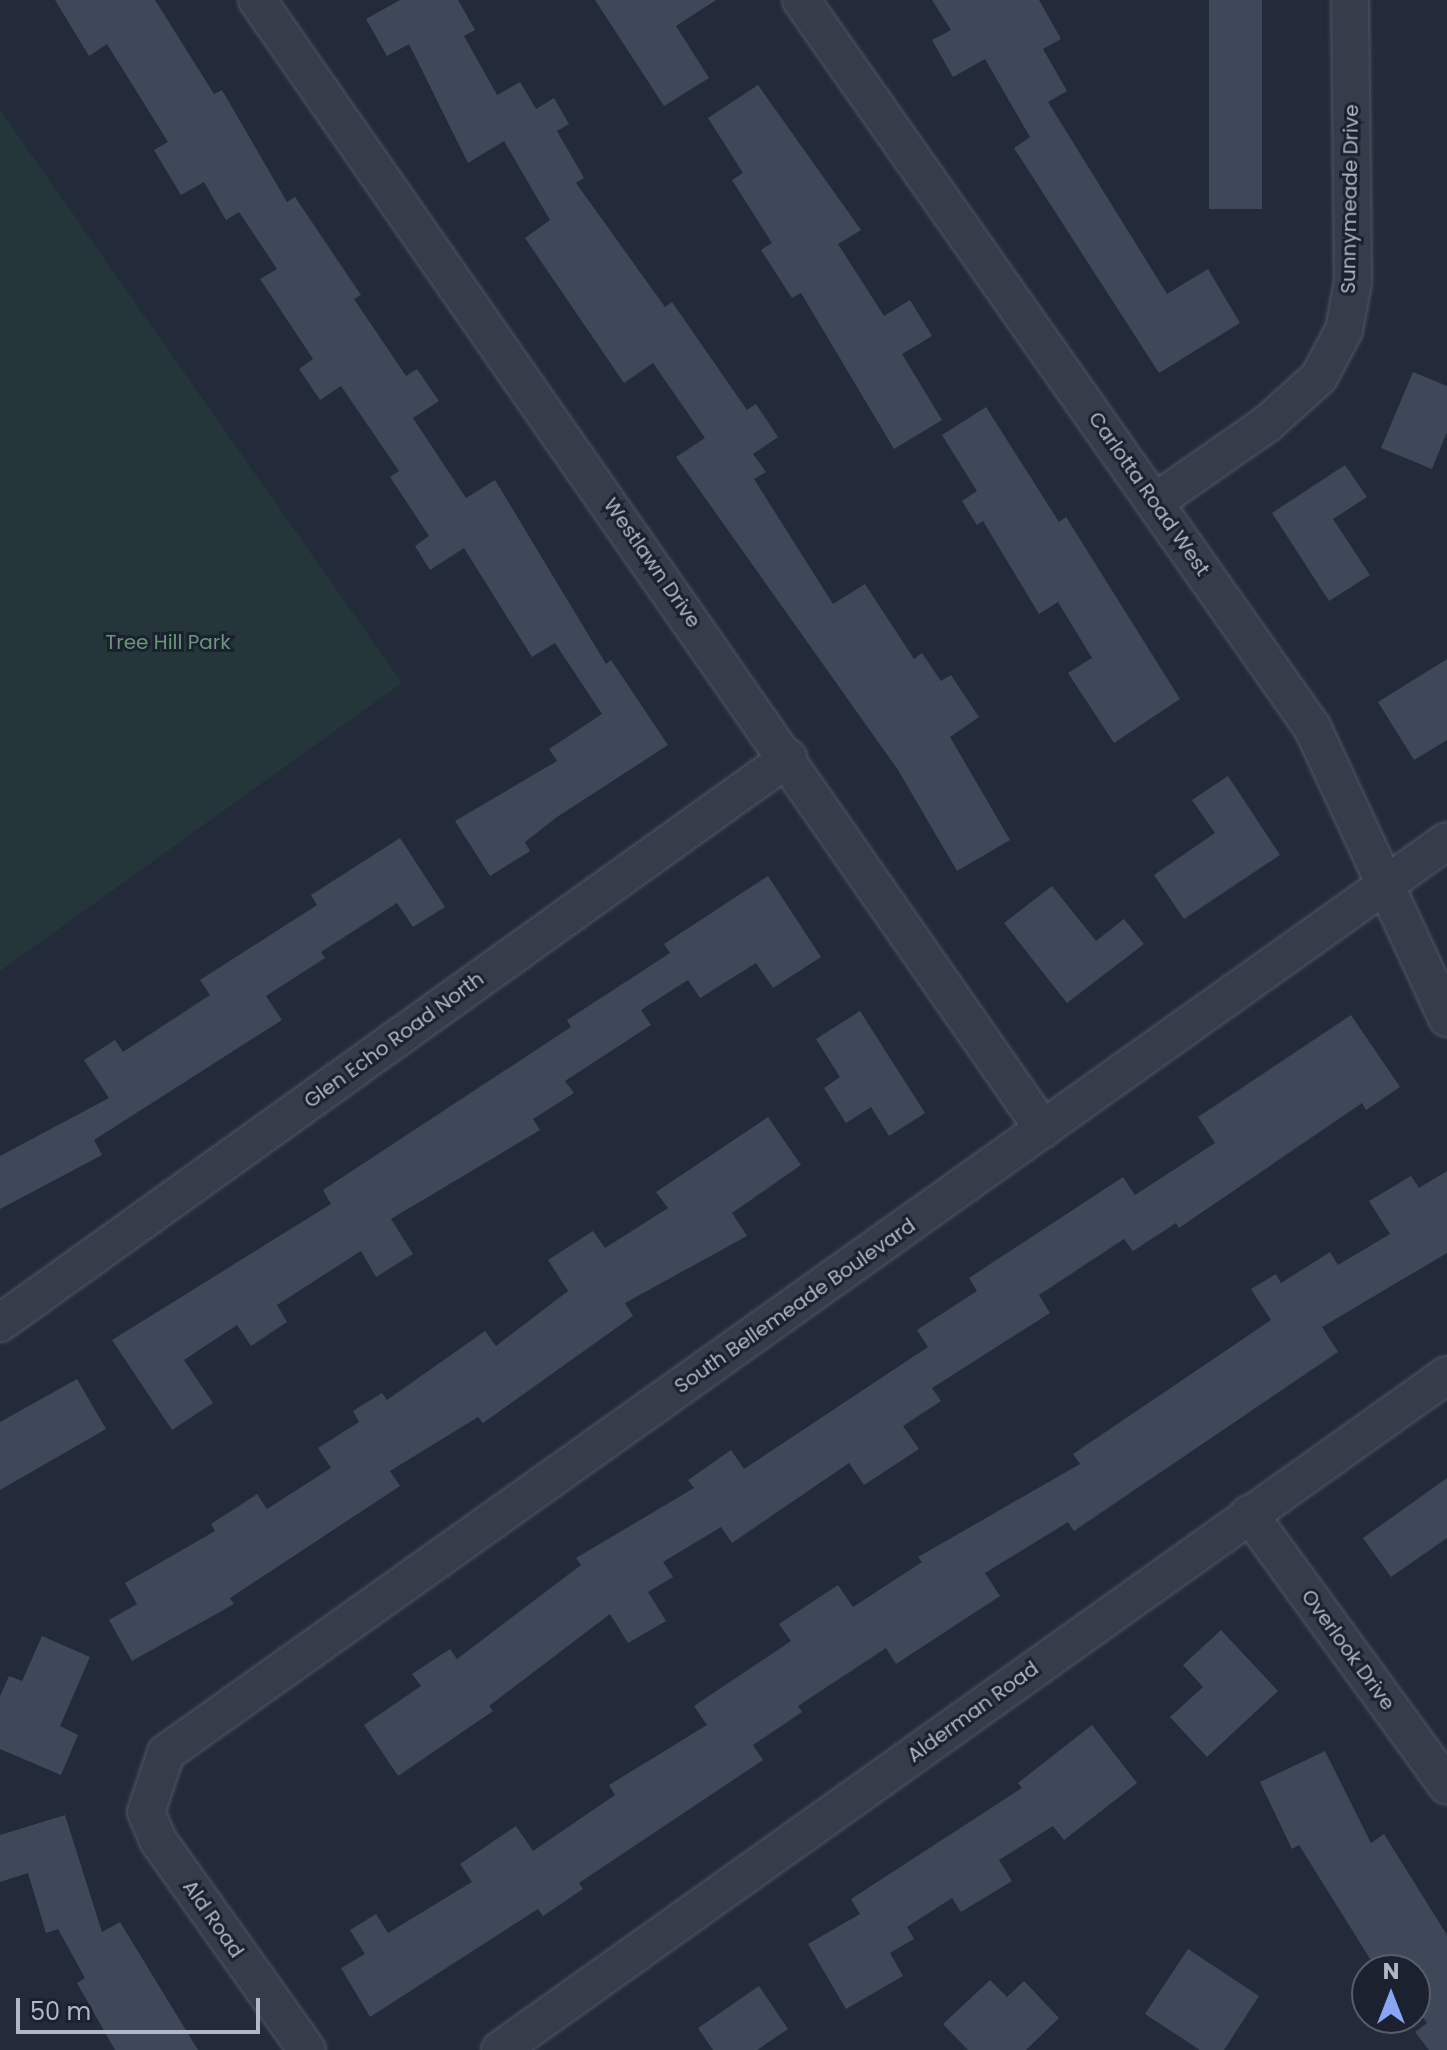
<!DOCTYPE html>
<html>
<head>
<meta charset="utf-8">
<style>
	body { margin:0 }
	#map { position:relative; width:1447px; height:2050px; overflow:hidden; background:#232a3a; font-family:Poppins,sans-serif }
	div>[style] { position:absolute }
	.green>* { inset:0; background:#25363b }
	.building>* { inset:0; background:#3f4859; transform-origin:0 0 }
	.roads { filter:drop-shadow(0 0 2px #515765) drop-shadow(0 0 2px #515765) }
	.minor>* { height:36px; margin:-18px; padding:0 18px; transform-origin:18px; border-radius:18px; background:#363c4a }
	span { translate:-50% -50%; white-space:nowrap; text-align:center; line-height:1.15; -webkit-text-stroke:6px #1c212f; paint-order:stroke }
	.street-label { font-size:20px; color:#b1b7c6 }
	.park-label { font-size:20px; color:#699779 }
	.north { position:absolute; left:1351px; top:1954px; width:80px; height:80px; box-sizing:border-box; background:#1c212f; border:2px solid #585d6b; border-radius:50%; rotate:0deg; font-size:22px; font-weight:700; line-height:32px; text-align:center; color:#b1b7c6 }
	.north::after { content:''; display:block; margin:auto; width:28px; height:36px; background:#88a6f5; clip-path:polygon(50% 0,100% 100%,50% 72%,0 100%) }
	.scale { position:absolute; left:16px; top:1998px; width:244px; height:36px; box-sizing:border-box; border:4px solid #b1b7c6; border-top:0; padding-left:10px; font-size:24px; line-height:28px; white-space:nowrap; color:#b1b7c6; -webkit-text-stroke:6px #1c212f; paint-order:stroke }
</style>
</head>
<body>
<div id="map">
	<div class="green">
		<div style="clip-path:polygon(0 110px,402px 683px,0 971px)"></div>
	</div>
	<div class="building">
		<div style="clip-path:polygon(55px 0,155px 0,214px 94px,222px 90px,287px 202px,295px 197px,361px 295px,354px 299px,406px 376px,417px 369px,439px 401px,413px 418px,466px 498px,495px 480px,606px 664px,611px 660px,668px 745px,557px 817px,525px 842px,530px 851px,490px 876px,455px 821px,557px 761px,549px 749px,602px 714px,555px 643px,532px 657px,464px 548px,430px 570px,415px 546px,429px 536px,390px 477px,399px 471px,341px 386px,320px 400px,299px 369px,313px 359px,260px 279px,277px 269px,239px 212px,226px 220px,204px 182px,181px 195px,154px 150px,168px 142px,107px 44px,89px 56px)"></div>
		<div style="clip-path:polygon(400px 0,458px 0,475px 30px,464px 36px,497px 95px,520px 82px,536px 109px,554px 98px,569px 124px,557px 131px,584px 178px,576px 183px,665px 307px,672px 302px,747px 410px,756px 404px,778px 437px,753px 454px,766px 472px,754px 479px,833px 604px,865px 584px,914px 659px,922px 653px,941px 681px,951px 675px,979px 717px,950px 737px,1010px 840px,957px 871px,898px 770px,676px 457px,705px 438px,653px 363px,624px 383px,525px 238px,550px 220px,504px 141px,468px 163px,409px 44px,387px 56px,366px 19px)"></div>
		<div style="clip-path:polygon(595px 0,716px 0,676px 26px,709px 78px,664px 106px)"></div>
		<div style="clip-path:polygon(932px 0,1039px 0,1061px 39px,1043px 49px,1067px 91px,1048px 102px,1167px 294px,1208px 269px,1240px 323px,1159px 373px,1014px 148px,1030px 137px,985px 59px,953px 77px,932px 40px,951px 30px)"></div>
		<div style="left:1209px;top:0;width:53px;height:209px"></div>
		<div style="clip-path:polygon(758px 85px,861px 230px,838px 244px,884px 316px,910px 300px,932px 336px,902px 354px,942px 420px,894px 449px,801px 293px,792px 298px,761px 250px,772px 243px,732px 180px,743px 173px,708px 118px)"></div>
		<div style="clip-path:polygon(1413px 372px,1447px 386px,1447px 432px,1432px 469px,1381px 448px)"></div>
		<div style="clip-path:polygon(986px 407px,1059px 522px,1066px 517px,1180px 699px,1114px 743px,1068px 673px,1092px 658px,1058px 602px,1039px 614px,983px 521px,977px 525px,962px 501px,977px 491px,942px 435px)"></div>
		<div style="clip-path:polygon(1345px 465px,1367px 497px,1333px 519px,1370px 575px,1329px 601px,1272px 513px)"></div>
		<div style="clip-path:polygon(1447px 659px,1447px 740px,1414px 760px,1378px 702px)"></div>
		<div style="clip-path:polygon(1228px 776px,1280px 855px,1184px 919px,1154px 875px,1215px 833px,1192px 800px)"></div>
		<div style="clip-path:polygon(400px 838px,445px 907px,413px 927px,397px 903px,321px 952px,325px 958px,266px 996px,282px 1020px,94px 1140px,102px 1155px,0 1209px,0 1156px,109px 1098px,84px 1060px,115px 1040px,123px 1052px,210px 995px,200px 980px,317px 905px,311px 895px)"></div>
		<div style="clip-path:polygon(768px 876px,821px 957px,773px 988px,756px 963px,700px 998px,688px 980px,641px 1010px,651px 1025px,565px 1081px,574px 1093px,533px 1119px,540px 1130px,391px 1219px,413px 1254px,376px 1277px,361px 1251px,277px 1305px,287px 1322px,251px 1346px,237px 1325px,184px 1360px,213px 1403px,172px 1430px,112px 1340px,331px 1204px,323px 1190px,571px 1027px,567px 1020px,670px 953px,664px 944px)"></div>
		<div style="clip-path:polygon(1052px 886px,1096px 941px,1124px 919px,1144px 944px,1067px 1003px,1004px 923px)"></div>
		<div style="clip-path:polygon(860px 1011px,925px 1113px,889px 1136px,871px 1107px,846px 1123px,824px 1088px,840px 1077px,816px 1039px)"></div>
		<div style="clip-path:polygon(1351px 1015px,1400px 1087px,1366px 1110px,1362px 1103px,1179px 1228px,1176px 1223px,1133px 1251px,1124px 1239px,1039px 1295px,1050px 1313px,932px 1388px,941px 1401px,903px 1426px,919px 1449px,864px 1485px,849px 1463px,732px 1543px,721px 1527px,663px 1562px,673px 1577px,648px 1592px,666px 1621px,628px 1643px,610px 1614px,489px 1706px,493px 1711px,398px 1776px,364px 1725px,421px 1686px,412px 1674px,450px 1649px,457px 1659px,581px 1565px,576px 1558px,694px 1488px,688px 1480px,731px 1450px,744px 1469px,928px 1347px,917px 1330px,977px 1291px,969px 1278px,1123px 1177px,1135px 1195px,1215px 1143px,1198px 1117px)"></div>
		<div style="clip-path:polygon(768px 1117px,801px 1165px,732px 1213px,747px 1236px,625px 1303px,633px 1316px,483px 1423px,478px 1417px,390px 1471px,400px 1486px,230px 1598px,234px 1604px,132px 1661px,109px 1620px,137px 1604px,125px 1583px,215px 1531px,211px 1524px,257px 1494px,267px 1509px,331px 1468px,318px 1448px,359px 1422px,353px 1411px,382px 1393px,387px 1400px,485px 1331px,496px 1346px,568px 1291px,548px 1260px,593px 1231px,605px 1248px,668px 1208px,656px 1192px)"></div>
		<div style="clip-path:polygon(1447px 1171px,1447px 1253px,1322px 1327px,1338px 1352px,1074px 1531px,1068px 1522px,985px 1573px,1000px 1596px,896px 1664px,886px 1648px,798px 1706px,802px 1712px,753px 1745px,763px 1760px,579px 1883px,583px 1889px,543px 1916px,538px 1909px,370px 2017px,341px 1968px,365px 1954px,350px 1930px,376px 1914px,388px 1933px,472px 1882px,460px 1864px,516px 1826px,533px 1851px,615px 1795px,609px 1785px,707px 1725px,694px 1706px,791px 1641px,779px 1624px,838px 1585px,853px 1607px,922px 1562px,918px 1557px,1080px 1464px,1073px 1454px,1271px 1320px,1251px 1289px,1276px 1274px,1281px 1283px,1330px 1252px,1338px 1265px,1390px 1234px,1369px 1201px,1411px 1176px,1419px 1188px)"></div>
		<div style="clip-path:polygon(77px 1379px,106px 1429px,0 1490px,0 1422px)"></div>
		<div style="clip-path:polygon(1447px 1478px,1447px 1538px,1391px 1577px,1363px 1538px)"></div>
		<div style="clip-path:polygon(1221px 1630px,1278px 1691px,1207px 1757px,1170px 1717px,1203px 1687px,1183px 1665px)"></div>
		<div style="clip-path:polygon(42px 1636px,90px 1657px,60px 1726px,78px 1735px,61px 1775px,0 1749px,0 1696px,9px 1676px,22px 1681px)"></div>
		<div style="clip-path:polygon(1092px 1725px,1137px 1783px,1064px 1840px,1053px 1826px,999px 1860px,1012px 1881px,961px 1912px,952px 1898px,907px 1927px,914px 1939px,890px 1953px,903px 1976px,846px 2009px,808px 1944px,860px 1914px,851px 1899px,1022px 1788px,1018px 1783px)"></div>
		<div style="clip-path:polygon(1325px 1751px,1371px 1843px,1384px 1834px,1447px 1935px,1447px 2050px,1429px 2050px,1415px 2032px,1427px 2023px,1415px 2007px,1415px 1970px,1377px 1970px,1299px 1845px,1292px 1849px,1260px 1782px)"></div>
		<div style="clip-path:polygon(65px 1815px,102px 1932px,120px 1922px,198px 2050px,115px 2050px,77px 1983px,85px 1978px,58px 1929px,46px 1933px,28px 1873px,0 1882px,0 1835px)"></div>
		<div style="clip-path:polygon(1188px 1949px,1259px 1996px,1224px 2050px,1200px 2050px,1145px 2014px)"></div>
		<div style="clip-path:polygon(990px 1980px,1007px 1997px,1024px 1981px,1059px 2018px,1026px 2050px,968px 2050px,943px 2024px)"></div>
		<div style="clip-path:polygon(759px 1986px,788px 2029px,757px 2050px,713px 2050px,698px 2028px)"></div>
	</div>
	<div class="roads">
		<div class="minor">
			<div style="left:257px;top:0;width:1376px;rotate:55.15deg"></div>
			<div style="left:801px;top:0;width:889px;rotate:54.9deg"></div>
			<div style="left:1312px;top:727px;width:321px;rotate:65.1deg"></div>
			<div style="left:1155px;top:502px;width:136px;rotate:-34.9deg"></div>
			<div style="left:1267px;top:424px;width:70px;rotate:-42.1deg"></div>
			<div style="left:1319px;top:377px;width:53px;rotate:-62deg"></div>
			<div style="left:1344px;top:330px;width:49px;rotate:-79.4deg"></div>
			<div style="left:1353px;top:282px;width:282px;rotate:-90.6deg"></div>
			<div style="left:0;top:1323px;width:970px;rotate:-35.64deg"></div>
			<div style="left:1249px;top:1514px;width:336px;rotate:53.9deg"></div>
			<div style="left:307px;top:2050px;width:257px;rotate:-125.4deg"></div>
			<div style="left:158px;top:1840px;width:30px;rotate:-113deg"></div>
			<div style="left:146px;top:1812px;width:62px;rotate:-71.3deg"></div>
			<div style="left:166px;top:1753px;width:1572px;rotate:-35.45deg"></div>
			<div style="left:500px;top:2050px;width:1163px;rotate:-35.48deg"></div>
		</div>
	</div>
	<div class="street-label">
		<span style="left:1350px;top:199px;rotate:-89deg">Sunnymeade Drive</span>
		<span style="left:1149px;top:494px;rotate:55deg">Carlotta Road West</span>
		<span style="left:652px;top:563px;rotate:55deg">Westlawn Drive</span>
		<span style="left:394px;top:1040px;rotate:-36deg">Glen Echo Road North</span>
		<span style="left:795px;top:1306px;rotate:-35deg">South Bellemeade Boulevard</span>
		<span style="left:1348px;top:1650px;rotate:54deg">Overlook Drive</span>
		<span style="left:973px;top:1712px;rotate:-36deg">Alderman Road</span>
		<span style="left:213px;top:1919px;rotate:55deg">Ald Road</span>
	</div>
	<div class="park-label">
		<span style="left:168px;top:642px">Tree Hill Park</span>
	</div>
	<div class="north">N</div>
	<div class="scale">50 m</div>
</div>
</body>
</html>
